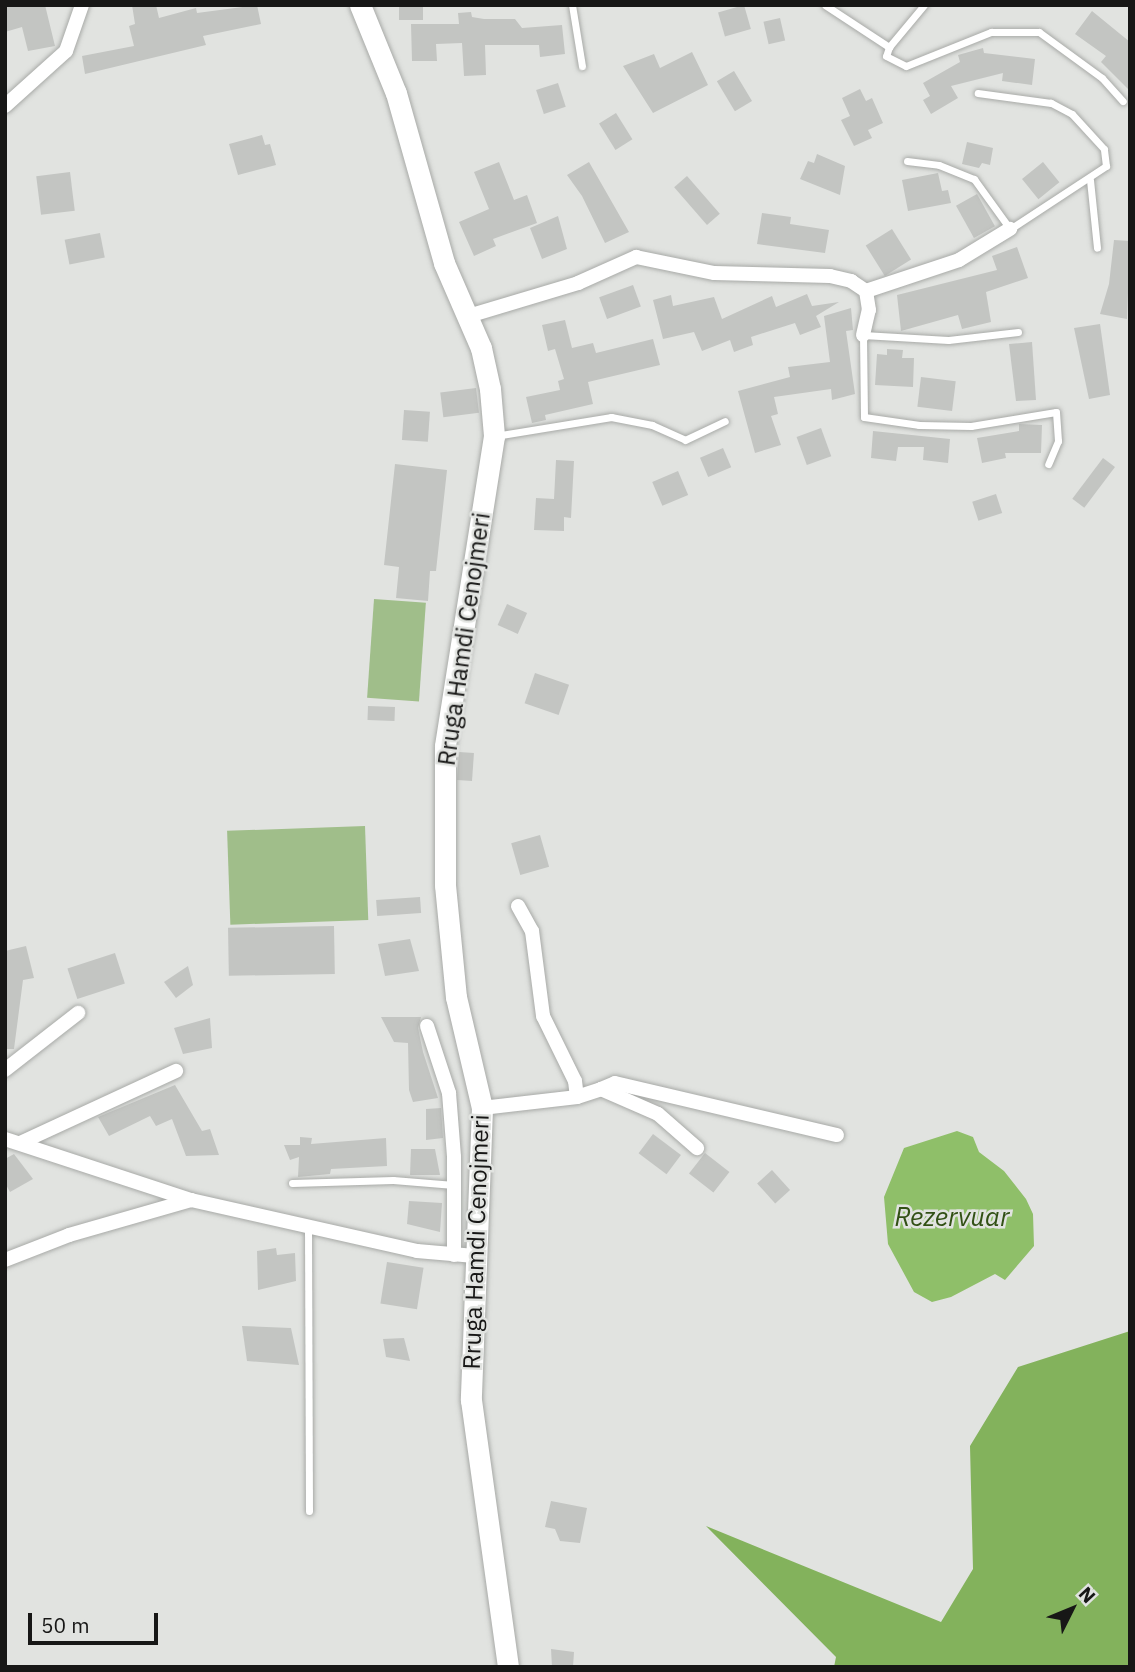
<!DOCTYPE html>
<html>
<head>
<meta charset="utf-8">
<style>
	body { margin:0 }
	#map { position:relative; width:1135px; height:1672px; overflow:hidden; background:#e1e3e0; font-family:"IBM Plex Sans",sans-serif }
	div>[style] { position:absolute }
	.green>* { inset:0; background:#a0be8a; transform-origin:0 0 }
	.forest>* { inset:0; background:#83b25c }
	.water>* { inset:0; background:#8fbf69 }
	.building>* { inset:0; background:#c3c5c2; transform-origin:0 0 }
	.roads { filter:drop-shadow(0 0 2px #a8aaa7) drop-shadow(0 0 2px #a8aaa7) }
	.lane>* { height:7px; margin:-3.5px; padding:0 3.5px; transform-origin:3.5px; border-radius:3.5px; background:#fff }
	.street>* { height:14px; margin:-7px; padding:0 7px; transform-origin:7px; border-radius:7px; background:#fff }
	.secondary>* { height:21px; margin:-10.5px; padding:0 10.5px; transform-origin:10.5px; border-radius:10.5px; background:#fff }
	span { translate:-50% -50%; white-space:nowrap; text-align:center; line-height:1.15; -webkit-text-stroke:5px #e1e3e0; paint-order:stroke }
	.street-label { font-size:24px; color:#171716 }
	.water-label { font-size:26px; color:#325115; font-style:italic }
	.frame { position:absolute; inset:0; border:7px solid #171716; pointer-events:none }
	.north { position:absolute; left:1037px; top:1574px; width:70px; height:70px; -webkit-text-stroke:5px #e1e3e0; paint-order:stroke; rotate:47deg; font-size:19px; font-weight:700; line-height:28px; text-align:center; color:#171716 }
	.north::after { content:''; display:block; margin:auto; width:24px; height:32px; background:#171716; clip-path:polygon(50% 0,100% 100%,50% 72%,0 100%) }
	.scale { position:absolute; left:28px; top:1613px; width:130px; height:32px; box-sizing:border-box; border:4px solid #171716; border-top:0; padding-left:9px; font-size:21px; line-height:24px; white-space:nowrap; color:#171716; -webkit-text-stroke:5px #e1e3e0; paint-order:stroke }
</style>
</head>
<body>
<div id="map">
	<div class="green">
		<div style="left:374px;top:599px;width:52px;height:99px;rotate:4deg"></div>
		<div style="left:365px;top:826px;width:94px;height:138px;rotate:88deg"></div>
	</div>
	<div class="forest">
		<div style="clip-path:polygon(1130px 1331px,1130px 1667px,834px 1667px,836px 1657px,706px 1526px,941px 1622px,973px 1569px,970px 1446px,1018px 1367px)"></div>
	</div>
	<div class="water">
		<div style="clip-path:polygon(957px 1131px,973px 1137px,979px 1152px,1004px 1171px,1026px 1199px,1033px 1214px,1034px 1246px,1005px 1280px,995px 1274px,951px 1297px,932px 1302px,914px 1292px,888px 1244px,884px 1197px,904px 1148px)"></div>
	</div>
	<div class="building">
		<div style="clip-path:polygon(5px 5px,45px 5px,55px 46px,28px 51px,22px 27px,5px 32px)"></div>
		<div style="clip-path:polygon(132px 5px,156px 5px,159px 18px,196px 8px,197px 13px,257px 5px,261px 24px,203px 36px,206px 45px,85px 74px,82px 56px,134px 46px,129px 26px,135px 24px)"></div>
		<div style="left:399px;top:5px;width:24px;height:15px"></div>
		<div style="left:744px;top:5px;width:25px;height:27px;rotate:74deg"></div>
		<div style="clip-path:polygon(1092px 11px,1130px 42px,1130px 91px,1101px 62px,1106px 56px,1075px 34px)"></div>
		<div style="clip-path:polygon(471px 12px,472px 17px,484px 19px,515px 19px,522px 28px,562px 25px,565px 54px,540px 57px,539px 45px,485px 45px,486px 75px,464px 76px,462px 43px,436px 44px,437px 61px,412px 61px,411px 24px,459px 24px,458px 13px)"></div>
		<div style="left:780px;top:18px;width:23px;height:17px;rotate:77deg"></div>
		<div style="clip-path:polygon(983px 48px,984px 53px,1035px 59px,1032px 85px,1002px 81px,1003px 73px,951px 86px,958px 98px,931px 114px,923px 100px,930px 96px,923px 83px,960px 62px,958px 55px)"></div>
		<div style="clip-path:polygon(692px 52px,708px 85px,653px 113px,623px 66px,654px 54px,660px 68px)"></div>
		<div style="left:734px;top:71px;width:35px;height:20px;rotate:59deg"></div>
		<div style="left:558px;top:83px;width:25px;height:23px;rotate:72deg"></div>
		<div style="clip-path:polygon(860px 89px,866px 101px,872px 98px,883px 123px,868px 130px,872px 138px,854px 146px,841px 120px,850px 116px,842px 98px)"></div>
		<div style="left:616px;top:113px;width:31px;height:20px;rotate:58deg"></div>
		<div style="clip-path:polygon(262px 135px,265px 145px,270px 144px,276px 165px,238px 175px,229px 144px)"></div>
		<div style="clip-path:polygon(967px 142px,993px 148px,990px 165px,982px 163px,979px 168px,962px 164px)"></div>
		<div style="clip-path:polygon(817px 154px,845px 166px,840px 195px,800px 179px,808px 161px,814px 163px)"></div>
		<div style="clip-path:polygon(499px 162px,514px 200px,527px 195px,537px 223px,493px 239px,496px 246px,474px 256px,459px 222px,489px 209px,474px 172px)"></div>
		<div style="clip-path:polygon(589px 162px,629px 232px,605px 243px,582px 196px,567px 175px)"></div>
		<div style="left:1043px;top:162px;width:26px;height:27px;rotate:51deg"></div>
		<div style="left:70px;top:172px;width:39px;height:34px;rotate:83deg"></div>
		<div style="clip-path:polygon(938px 173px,942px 191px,948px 190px,951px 203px,908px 211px,902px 180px)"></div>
		<div style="left:687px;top:176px;width:50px;height:17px;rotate:49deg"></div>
		<div style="left:977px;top:194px;width:37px;height:24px;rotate:61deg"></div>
		<div style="clip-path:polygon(762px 213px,791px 217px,790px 224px,829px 230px,825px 253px,757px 244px)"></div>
		<div style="clip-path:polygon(558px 216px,567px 249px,542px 259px,530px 228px)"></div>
		<div style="left:892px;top:229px;width:36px;height:31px;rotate:58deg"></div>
		<div style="left:100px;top:233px;width:25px;height:36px;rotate:79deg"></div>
		<div style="clip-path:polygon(1114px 240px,1130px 241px,1127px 319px,1100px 314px,1109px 284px)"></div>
		<div style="clip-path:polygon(1017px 247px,1028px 278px,986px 292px,991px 322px,962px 329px,958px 315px,901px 331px,897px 295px,997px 270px,992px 256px)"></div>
		<div style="left:633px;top:285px;width:23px;height:36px;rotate:70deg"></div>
		<div style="clip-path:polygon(807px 294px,812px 306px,839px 302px,816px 316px,821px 327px,800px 335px,795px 323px,751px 337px,753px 345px,734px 352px,730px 340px,702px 351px,694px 332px,663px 339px,653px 300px,671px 295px,673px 306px,714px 297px,722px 319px,772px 296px,776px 307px)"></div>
		<div style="clip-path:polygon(851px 308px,853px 330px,846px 331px,855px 394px,832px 400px,831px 389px,774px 397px,778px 414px,771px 416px,781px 445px,755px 453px,738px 391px,790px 377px,788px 367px,830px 362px,824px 316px)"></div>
		<div style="clip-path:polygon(565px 320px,572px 348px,593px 343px,596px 353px,653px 339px,660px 365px,588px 382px,593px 404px,545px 415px,546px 420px,532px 423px,526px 397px,560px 390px,558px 381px,564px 379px,555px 349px,548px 351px,542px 325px)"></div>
		<div style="clip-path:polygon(1100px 324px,1110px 395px,1089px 399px,1074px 328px)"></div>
		<div style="clip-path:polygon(1032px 342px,1036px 400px,1016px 401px,1009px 344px)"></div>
		<div style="clip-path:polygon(887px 349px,903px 350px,902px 358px,914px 358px,913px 387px,875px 385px,877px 354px,887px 355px)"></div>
		<div style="left:921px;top:377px;width:35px;height:30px;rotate:7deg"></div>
		<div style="left:476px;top:388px;width:25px;height:36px;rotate:83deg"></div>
		<div style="left:404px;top:410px;width:26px;height:30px;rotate:4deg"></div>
		<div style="clip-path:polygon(1019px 424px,1042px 425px,1041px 453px,1005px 453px,1006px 458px,982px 463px,977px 438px,1019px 431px)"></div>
		<div style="left:821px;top:428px;width:30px;height:26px;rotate:70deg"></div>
		<div style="clip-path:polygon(873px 431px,950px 439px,948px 463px,923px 460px,924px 447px,898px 447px,896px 461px,871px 458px)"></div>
		<div style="left:723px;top:448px;width:21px;height:25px;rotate:67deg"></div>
		<div style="left:1103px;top:458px;width:15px;height:51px;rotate:37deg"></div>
		<div style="clip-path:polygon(556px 460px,574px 461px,571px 518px,564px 517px,564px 531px,534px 530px,536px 498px,554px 499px)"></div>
		<div style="clip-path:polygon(395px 464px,447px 470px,436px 571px,430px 571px,428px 601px,396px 598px,399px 567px,384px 565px)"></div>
		<div style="left:678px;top:471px;width:26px;height:28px;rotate:67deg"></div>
		<div style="left:996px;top:494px;width:20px;height:25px;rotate:72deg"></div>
		<div style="left:507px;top:604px;width:22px;height:23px;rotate:24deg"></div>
		<div style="left:535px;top:673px;width:36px;height:32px;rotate:19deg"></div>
		<div style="left:368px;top:706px;width:27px;height:14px;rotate:2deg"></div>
		<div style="left:459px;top:752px;width:15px;height:28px;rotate:4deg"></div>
		<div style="left:540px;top:835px;width:33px;height:30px;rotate:74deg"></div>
		<div style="left:420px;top:897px;width:16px;height:44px;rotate:86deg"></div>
		<div style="left:334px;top:926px;width:48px;height:106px;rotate:89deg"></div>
		<div style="clip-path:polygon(410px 939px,419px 971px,385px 976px,378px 944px)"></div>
		<div style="clip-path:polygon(26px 946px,34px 978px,23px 980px,14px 1049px,5px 1049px,5px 951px)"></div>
		<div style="left:115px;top:953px;width:32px;height:50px;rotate:72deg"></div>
		<div style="clip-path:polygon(188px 966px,193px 985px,176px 998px,164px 982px)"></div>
		<div style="clip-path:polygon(381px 1017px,421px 1017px,418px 1028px,423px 1052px,438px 1098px,413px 1102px,409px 1090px,408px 1043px,394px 1042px)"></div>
		<div style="clip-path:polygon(210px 1018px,212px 1048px,183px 1054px,174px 1028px)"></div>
		<div style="clip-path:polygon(175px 1085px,202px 1131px,210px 1129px,219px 1155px,186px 1156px,172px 1119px,156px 1126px,150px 1116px,109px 1136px,98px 1117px)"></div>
		<div style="clip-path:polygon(441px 1108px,443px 1138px,426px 1140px,426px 1109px)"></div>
		<div style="left:653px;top:1134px;width:35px;height:24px;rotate:37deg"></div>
		<div style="clip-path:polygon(300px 1137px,312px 1138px,311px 1144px,386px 1138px,387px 1166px,331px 1169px,330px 1174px,298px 1177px,299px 1157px,290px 1160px,284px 1145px,300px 1145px)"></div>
		<div style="clip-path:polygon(411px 1149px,435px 1149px,440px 1175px,410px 1175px)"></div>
		<div style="left:705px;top:1153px;width:31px;height:26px;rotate:38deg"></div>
		<div style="clip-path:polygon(14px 1154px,33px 1179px,10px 1192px,5px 1183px,5px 1159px)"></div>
		<div style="left:772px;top:1170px;width:27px;height:20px;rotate:48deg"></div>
		<div style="clip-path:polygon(409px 1201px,442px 1203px,440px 1232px,407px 1224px)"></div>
		<div style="clip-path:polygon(276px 1248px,277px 1255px,295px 1253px,296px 1281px,258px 1290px,257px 1251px)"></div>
		<div style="left:387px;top:1262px;width:37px;height:42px;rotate:9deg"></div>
		<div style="clip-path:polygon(242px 1326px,291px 1328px,299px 1365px,247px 1361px)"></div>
		<div style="clip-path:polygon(404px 1338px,410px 1361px,386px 1357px,383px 1339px)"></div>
		<div style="clip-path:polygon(551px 1501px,587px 1508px,580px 1543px,560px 1541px,555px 1529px,545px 1527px)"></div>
		<div style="clip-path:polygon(551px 1649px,574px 1652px,573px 1667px,552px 1667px)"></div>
	</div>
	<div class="roads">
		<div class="lane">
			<div style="left:572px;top:5px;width:62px;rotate:80.7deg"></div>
			<div style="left:825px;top:5px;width:77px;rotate:33.3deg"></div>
			<div style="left:889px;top:47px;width:9px;rotate:108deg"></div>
			<div style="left:886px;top:56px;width:22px;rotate:27deg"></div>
			<div style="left:906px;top:66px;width:92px;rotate:-21.8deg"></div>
			<div style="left:991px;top:32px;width:48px"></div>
			<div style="left:1039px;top:32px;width:78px;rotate:36.1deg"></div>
			<div style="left:1102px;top:78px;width:31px;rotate:48deg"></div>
			<div style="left:889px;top:47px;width:55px;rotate:-50.2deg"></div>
			<div style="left:907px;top:161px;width:32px;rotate:7deg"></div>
			<div style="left:939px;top:165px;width:38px;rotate:22deg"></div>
			<div style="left:974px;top:179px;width:62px;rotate:54.2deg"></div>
			<div style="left:1010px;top:229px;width:115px;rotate:-33.3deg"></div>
			<div style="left:1106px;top:166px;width:17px;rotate:-97deg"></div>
			<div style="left:1104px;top:149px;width:47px;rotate:-132.4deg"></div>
			<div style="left:1072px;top:114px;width:24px;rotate:-152deg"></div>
			<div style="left:1051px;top:103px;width:74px;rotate:-172.2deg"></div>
			<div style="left:1090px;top:180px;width:68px;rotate:84.1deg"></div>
			<div style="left:1018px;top:332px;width:70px;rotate:173.5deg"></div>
			<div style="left:948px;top:340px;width:85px;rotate:-176.6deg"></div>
			<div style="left:863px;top:335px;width:82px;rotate:89.3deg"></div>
			<div style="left:864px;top:417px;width:56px;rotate:8.3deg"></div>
			<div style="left:919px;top:425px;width:52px;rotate:1.1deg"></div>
			<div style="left:971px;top:426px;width:86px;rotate:-9.4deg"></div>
			<div style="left:1056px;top:412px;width:29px;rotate:86deg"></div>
			<div style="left:1058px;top:441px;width:25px;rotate:113deg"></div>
			<div style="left:495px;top:436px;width:118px;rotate:-9.3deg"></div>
			<div style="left:611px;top:417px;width:42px;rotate:11deg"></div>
			<div style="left:652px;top:425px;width:36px;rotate:24deg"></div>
			<div style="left:685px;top:440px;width:44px;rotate:-25.4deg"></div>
			<div style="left:292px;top:1183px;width:101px;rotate:-1.7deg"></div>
			<div style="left:393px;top:1180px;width:61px;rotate:4.7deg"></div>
			<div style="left:308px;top:1226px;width:285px;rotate:89.8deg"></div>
		</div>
		<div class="street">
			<div style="left:5px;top:106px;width:82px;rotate:-42deg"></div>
			<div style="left:66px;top:51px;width:49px;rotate:-70.8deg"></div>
			<div style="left:866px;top:291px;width:98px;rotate:-18.4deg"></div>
			<div style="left:959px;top:260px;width:60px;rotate:-31.3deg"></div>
			<div style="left:465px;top:317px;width:118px;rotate:-16.7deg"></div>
			<div style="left:578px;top:283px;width:64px;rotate:-24.1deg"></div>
			<div style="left:636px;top:257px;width:80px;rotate:11.6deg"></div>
			<div style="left:714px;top:273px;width:116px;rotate:1.5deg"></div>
			<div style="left:830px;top:276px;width:22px;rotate:13deg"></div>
			<div style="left:851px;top:281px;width:18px;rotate:34deg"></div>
			<div style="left:863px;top:335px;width:26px;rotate:-77deg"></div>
			<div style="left:869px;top:310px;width:19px;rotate:-99deg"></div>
			<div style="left:518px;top:906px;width:29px;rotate:61deg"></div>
			<div style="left:532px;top:931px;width:86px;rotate:82.6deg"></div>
			<div style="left:543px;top:1016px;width:72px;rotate:63.8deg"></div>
			<div style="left:575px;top:1081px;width:16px;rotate:83deg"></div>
			<div style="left:427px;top:1026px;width:71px;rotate:71.8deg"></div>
			<div style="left:449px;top:1093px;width:64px;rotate:85.5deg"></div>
			<div style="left:454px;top:1157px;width:98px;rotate:90deg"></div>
			<div style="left:5px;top:1070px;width:93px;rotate:-38deg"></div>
			<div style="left:601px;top:1089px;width:15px;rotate:-23deg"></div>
			<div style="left:615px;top:1083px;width:228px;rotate:13.2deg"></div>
			<div style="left:482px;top:1108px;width:96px;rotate:-6.6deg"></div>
			<div style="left:577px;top:1097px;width:25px;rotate:-18deg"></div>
			<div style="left:601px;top:1089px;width:62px;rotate:23.7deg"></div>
			<div style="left:658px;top:1114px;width:52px;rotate:41.1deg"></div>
			<div style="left:5px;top:1139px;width:196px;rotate:18.2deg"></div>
			<div style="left:191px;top:1200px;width:232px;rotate:12.7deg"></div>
			<div style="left:417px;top:1251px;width:58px;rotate:4.9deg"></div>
			<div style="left:20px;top:1143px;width:172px;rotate:-24.8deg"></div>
			<div style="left:5px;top:1260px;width:69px;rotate:-21.3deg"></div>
			<div style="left:69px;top:1235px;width:127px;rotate:-16deg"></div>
		</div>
		<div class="secondary">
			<div style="left:360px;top:5px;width:95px;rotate:67.8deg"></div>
			<div style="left:396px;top:93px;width:177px;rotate:74.2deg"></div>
			<div style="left:444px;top:263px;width:93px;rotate:66.5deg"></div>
			<div style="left:481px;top:348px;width:42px;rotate:77.6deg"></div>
			<div style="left:490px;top:389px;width:47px;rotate:85.1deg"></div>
			<div style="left:494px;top:436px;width:314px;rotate:99deg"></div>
			<div style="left:445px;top:746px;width:139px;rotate:90deg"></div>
			<div style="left:445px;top:885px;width:113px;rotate:84.4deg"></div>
			<div style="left:456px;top:997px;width:114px;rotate:76.8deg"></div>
			<div style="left:482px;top:1108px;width:292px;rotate:92.2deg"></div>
			<div style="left:471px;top:1400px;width:270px;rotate:82.1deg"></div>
		</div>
	</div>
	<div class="street-label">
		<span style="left:464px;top:639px;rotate:-82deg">Rruga Hamdi Cenojmeri</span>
		<span style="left:476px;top:1242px;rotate:-88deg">Rruga Hamdi Cenojmeri</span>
	</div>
	<div class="water-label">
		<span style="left:952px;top:1217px">Rezervuar</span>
	</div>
	<div class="frame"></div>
	<div class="north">N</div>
	<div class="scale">50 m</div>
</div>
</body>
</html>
